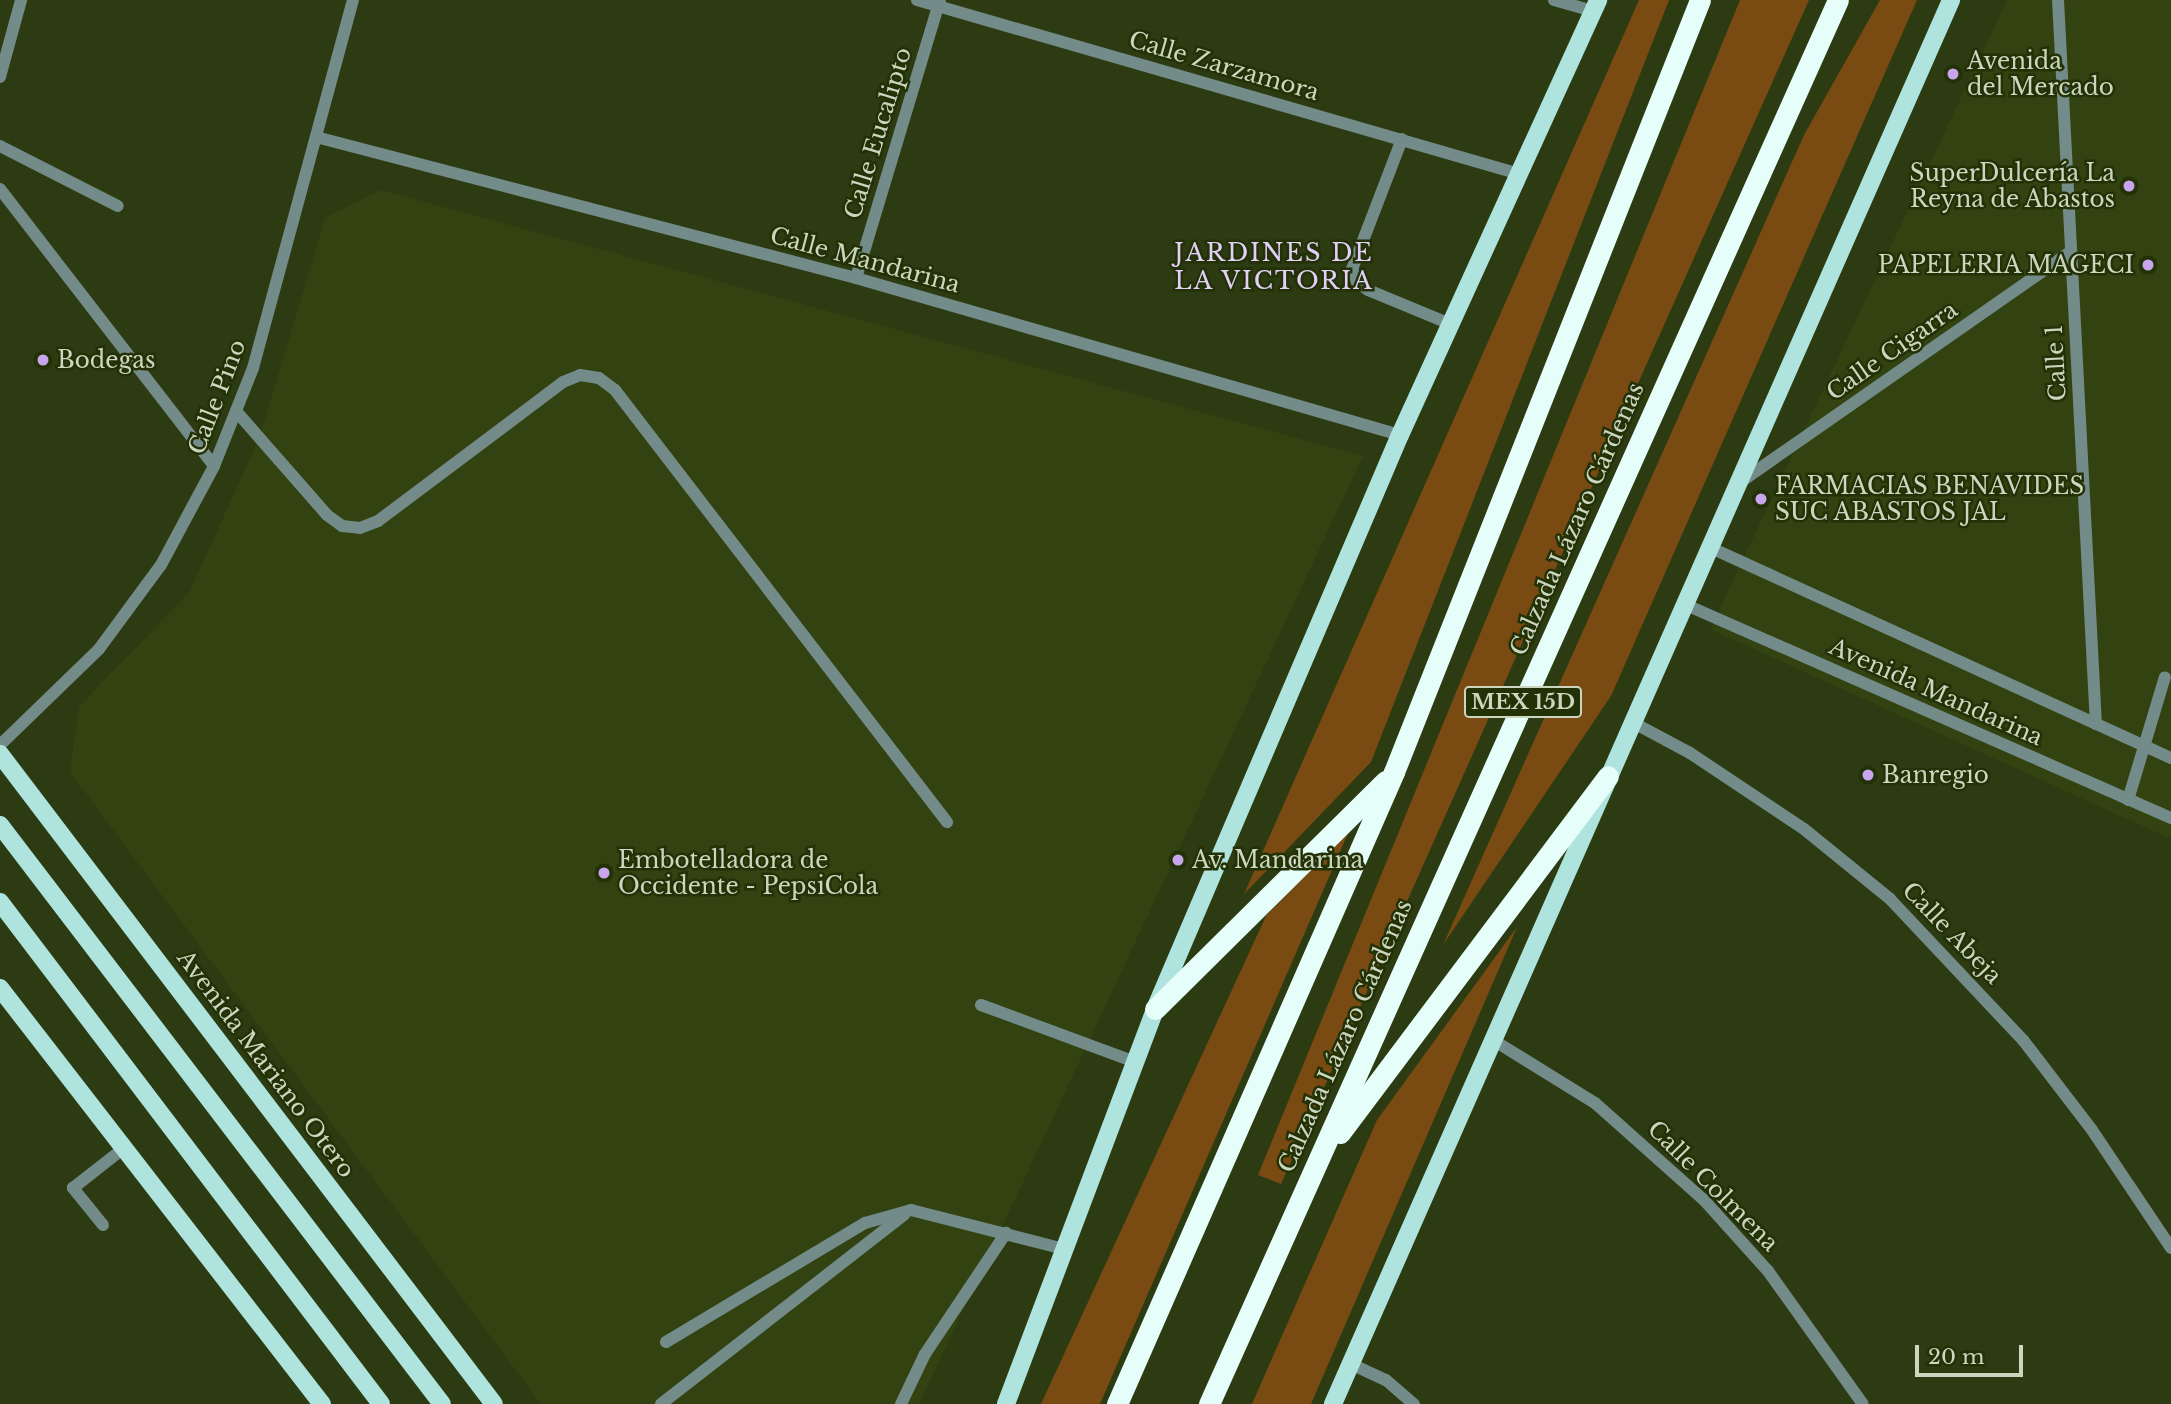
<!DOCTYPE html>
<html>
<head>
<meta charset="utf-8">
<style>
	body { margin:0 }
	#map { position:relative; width:2171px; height:1404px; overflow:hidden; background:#2c3b11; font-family:"Libre Baskerville",serif }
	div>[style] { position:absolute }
	.built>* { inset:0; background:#324311 }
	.green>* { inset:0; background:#794b13 }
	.minor>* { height:12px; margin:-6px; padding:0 6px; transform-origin:6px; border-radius:6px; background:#738c89 }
	.major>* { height:18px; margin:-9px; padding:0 9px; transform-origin:9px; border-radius:9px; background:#aee4dd }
	.highway>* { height:21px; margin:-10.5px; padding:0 10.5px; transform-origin:10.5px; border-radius:10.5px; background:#e5fefa }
	.dots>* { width:19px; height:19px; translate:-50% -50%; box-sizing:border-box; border:4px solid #223106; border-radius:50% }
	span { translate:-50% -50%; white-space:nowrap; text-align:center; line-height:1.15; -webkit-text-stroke:5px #223106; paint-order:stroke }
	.shield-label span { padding:2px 5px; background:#223106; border:2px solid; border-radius:5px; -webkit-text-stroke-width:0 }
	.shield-label { font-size:21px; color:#ccd6bf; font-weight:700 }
	.poi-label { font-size:23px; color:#ccd6bf }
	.left { translate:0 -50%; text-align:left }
	.right { translate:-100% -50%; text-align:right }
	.street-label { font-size:23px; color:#ccd6bf }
	.neighbourhood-label { font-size:24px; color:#e3d0f9; letter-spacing:2px }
	.scale { position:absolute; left:1915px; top:1345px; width:108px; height:32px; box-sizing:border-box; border:4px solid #ccd6bf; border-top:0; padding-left:9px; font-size:21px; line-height:24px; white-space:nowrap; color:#ccd6bf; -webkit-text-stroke:5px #223106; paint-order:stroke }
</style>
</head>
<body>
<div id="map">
	<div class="built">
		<div style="clip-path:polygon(2007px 0,2171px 0,2171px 839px,1710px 629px)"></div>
		<div style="clip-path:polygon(381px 190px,1363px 456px,919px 1404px,541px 1404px,70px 772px,79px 706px,189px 593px,260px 436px,325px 218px)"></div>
	</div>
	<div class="green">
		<div style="clip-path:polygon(1639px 0,1669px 0,1371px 762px,1244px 894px)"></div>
		<div style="clip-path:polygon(1740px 0,1809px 0,1281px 1184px,1258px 1175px)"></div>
		<div style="clip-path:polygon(1880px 0,1917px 0,1611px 696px,1443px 945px,1804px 135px)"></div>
		<div style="clip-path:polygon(1349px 831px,1100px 1404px,1041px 1404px,1266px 916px)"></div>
		<div style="clip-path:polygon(1517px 927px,1311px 1404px,1252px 1404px,1377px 1120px)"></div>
	</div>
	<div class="minor">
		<div style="left:917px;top:0;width:627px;rotate:16.12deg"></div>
		<div style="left:1554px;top:0;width:41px;rotate:15.8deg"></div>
		<div style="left:2058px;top:0;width:725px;rotate:87deg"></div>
		<div style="left:0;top:77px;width:80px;rotate:-74.7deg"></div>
		<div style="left:316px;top:137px;width:558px;rotate:14.63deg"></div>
		<div style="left:856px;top:278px;width:566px;rotate:16.1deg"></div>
		<div style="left:1402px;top:139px;width:139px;rotate:111deg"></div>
		<div style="left:1352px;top:269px;width:14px;rotate:69deg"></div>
		<div style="left:1357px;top:282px;width:14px;rotate:36deg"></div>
		<div style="left:1368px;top:290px;width:89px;rotate:22.5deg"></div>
		<div style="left:0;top:146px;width:132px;rotate:27deg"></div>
		<div style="left:0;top:189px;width:350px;rotate:52.3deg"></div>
		<div style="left:856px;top:278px;width:290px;rotate:-73.2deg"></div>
		<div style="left:236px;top:411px;width:138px;rotate:48.8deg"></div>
		<div style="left:327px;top:515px;width:19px;rotate:36deg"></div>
		<div style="left:342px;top:526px;width:18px;rotate:6deg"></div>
		<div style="left:360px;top:528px;width:19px;rotate:-21deg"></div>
		<div style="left:378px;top:521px;width:231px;rotate:-36.9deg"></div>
		<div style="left:563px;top:382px;width:18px;rotate:-22deg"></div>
		<div style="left:580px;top:375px;width:19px;rotate:9deg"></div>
		<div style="left:599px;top:378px;width:20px;rotate:37deg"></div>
		<div style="left:615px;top:390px;width:545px;rotate:52.46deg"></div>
		<div style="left:1739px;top:483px;width:405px;rotate:-34.9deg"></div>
		<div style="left:1709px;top:547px;width:508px;rotate:24.55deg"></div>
		<div style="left:1684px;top:604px;width:532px;rotate:23.72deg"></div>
		<div style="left:1632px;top:722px;width:66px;rotate:28.1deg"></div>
		<div style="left:1690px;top:753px;width:137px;rotate:33.7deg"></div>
		<div style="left:1804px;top:829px;width:111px;rotate:39.1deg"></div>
		<div style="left:1890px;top:899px;width:194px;rotate:46.7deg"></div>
		<div style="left:2023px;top:1040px;width:113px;rotate:52.5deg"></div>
		<div style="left:2092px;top:1130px;width:142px;rotate:56.2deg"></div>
		<div style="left:0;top:745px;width:138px;rotate:-44.1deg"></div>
		<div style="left:99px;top:649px;width:104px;rotate:-53.6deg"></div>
		<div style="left:161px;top:565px;width:112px;rotate:-61.8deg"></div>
		<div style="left:214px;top:466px;width:105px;rotate:-68.3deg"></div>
		<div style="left:253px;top:368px;width:381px;rotate:-74.8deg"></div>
		<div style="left:2128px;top:800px;width:128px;rotate:-73.3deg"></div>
		<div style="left:981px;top:1005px;width:164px;rotate:20.3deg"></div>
		<div style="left:1493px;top:1040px;width:120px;rotate:31.7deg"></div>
		<div style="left:1595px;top:1103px;width:146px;rotate:41.7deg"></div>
		<div style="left:1704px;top:1200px;width:96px;rotate:48deg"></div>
		<div style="left:1768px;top:1271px;width:163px;rotate:54.5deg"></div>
		<div style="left:103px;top:1225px;width:48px;rotate:-129deg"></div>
		<div style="left:73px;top:1188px;width:65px;rotate:-38.1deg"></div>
		<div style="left:666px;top:1342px;width:232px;rotate:-30.9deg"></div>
		<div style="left:865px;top:1223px;width:48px;rotate:-15.8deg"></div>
		<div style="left:911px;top:1210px;width:158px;rotate:14.3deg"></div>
		<div style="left:1351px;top:1364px;width:38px;rotate:25deg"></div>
		<div style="left:1386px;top:1380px;width:37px;rotate:41deg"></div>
		<div style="left:661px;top:1404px;width:308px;rotate:-37.9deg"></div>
		<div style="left:901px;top:1404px;width:55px;rotate:-64.4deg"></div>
		<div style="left:925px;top:1354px;width:146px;rotate:-56.2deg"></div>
	</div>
	<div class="major">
		<div style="left:0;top:754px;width:816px;rotate:52.77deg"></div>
		<div style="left:0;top:825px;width:728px;rotate:52.64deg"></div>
		<div style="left:0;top:902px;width:630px;rotate:52.8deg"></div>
		<div style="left:0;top:988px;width:526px;rotate:52.26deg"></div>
		<div style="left:1006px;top:1404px;width:422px;rotate:-69.3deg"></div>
		<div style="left:1155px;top:1009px;width:624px;rotate:-66.89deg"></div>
		<div style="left:1400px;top:435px;width:478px;rotate:-65.5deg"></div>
		<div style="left:1333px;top:1404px;width:1534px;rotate:-66.24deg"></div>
	</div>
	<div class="highway">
		<div style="left:1155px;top:1009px;width:324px;rotate:-44.7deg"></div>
		<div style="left:1340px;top:1133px;width:446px;rotate:-53.1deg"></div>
		<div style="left:1117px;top:1404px;width:690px;rotate:-66.33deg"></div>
		<div style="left:1394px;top:772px;width:830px;rotate:-68.38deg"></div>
		<div style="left:1209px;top:1404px;width:1538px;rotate:-65.87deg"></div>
	</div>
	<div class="dots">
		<div style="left:1953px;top:74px;background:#c9a5ee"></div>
		<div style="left:2129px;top:186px;background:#c9a5ee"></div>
		<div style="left:2148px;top:265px;background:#c9a5ee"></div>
		<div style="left:43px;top:360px;background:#c9a5ee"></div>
		<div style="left:1761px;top:499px;background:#c9a5ee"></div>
		<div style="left:1868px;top:775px;background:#c9a5ee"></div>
		<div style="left:1178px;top:860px;background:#c9a5ee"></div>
		<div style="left:604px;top:873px;background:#c9a5ee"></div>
	</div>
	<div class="shield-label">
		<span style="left:1523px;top:702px">MEX 15D</span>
	</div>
	<div class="poi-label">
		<span class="left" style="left:1967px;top:74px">Avenida<br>del Mercado</span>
		<span class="right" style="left:2115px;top:186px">SuperDulcería La<br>Reyna de Abastos</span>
		<span class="right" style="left:2134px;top:265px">PAPELERIA MAGECI</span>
		<span class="left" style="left:57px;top:360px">Bodegas</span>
		<span class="left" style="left:1775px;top:499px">FARMACIAS BENAVIDES<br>SUC ABASTOS JAL</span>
		<span class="left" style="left:1882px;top:775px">Banregio</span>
		<span class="left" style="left:618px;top:873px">Embotelladora de<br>Occidente - PepsiCola</span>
		<span class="left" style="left:1192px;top:860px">Av. Mandarina</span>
	</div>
	<div class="street-label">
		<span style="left:1224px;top:66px;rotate:16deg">Calle Zarzamora</span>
		<span style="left:878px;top:133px;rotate:-73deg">Calle Eucalipto</span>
		<span style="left:865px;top:260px;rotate:15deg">Calle Mandarina</span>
		<span style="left:1892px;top:351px;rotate:-35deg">Calle Cigarra</span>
		<span style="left:2056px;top:363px;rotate:-93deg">Calle 1</span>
		<span style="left:217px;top:397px;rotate:-69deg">Calle Pino</span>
		<span style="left:1577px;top:519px;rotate:-66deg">Calzada Lázaro Cárdenas</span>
		<span style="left:1936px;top:692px;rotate:24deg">Avenida Mandarina</span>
		<span style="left:1952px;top:933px;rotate:46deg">Calle Abeja</span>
		<span style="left:1345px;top:1036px;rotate:-66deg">Calzada Lázaro Cárdenas</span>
		<span style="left:266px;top:1064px;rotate:53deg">Avenida Mariano Otero</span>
		<span style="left:1713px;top:1186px;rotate:45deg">Calle Colmena</span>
	</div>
	<div class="neighbourhood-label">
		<span style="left:1274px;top:267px">JARDINES DE<br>LA VICTORIA</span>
	</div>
	<div class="scale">20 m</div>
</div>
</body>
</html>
